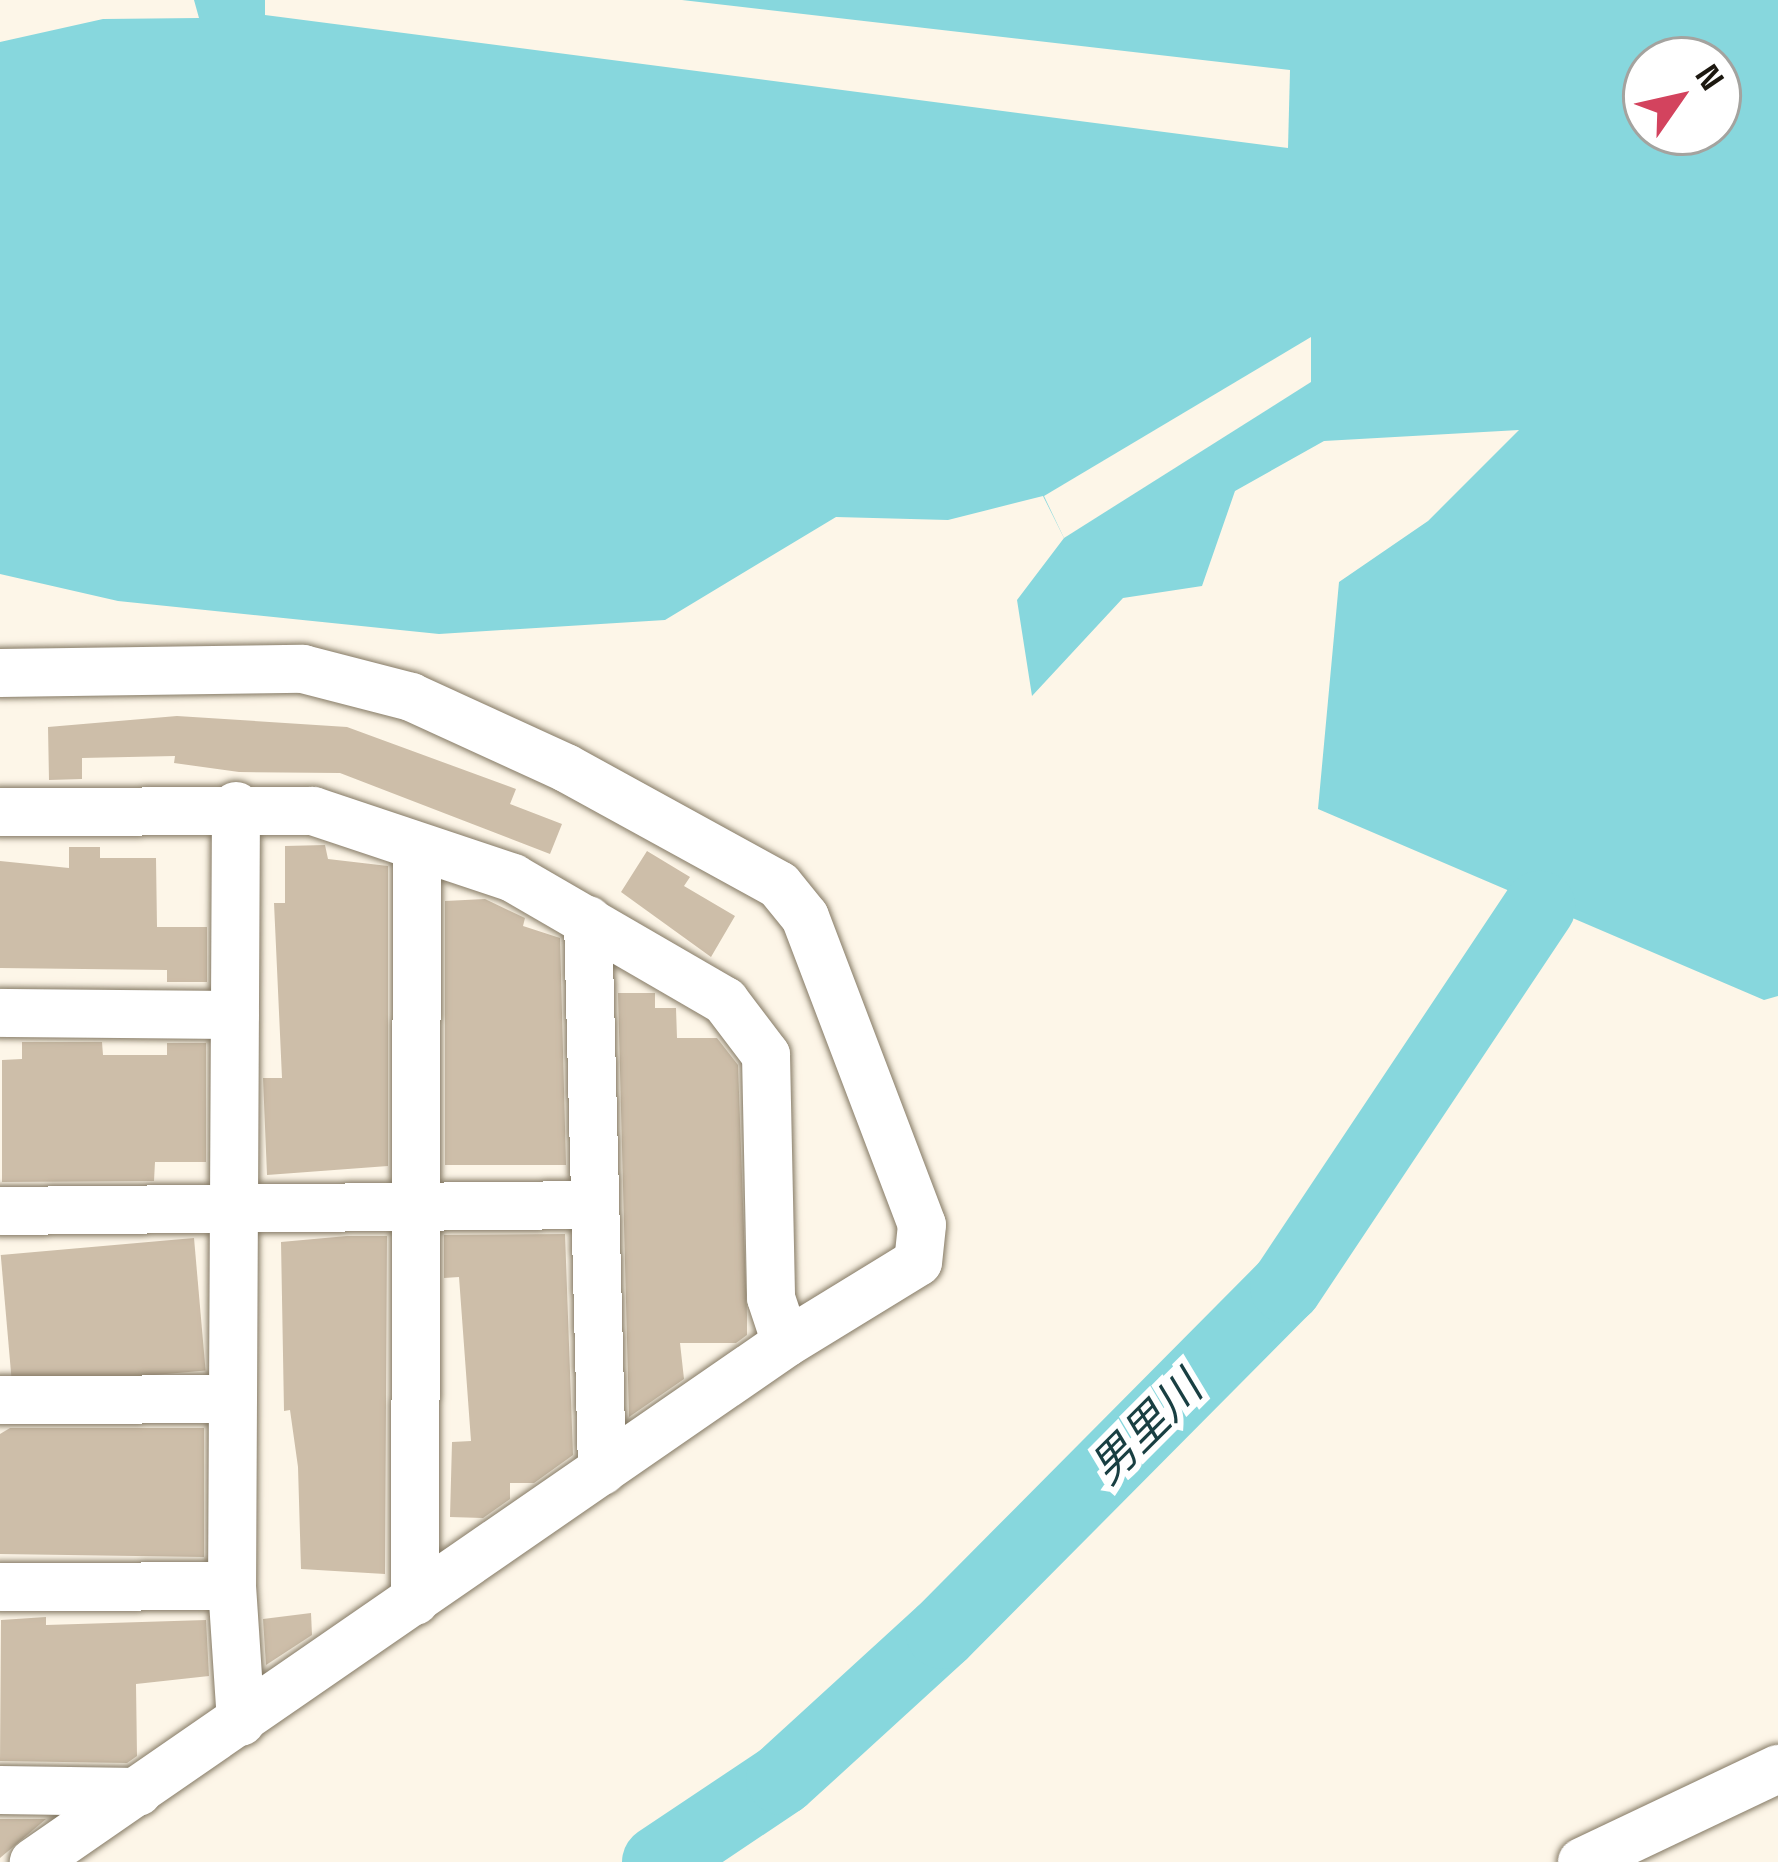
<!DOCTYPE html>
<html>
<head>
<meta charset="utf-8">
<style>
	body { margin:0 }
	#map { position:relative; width:1778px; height:1862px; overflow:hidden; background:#fdf6e8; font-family:"Space Grotesk","Noto Sans JP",sans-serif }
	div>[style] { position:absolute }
	.water>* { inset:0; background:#87d7dd }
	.pier>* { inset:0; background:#fdf6e8 }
	.river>* { height:72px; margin:-36px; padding:0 36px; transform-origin:36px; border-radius:36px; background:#87d7dd }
	.building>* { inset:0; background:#cdbea9; transform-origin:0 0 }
	.roads { filter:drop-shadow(0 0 3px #847964) drop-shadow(0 0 3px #847964) }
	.street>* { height:48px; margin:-24px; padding:0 24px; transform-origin:24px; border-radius:24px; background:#fff }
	span { translate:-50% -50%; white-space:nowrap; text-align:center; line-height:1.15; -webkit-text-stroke:12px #fff; paint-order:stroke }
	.water-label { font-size:45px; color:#193f42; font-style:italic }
	.north { position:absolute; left:1622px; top:36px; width:120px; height:120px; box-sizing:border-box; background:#fff; border:3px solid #a4a39f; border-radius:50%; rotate:56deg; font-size:33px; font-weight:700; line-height:48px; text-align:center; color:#1c1810 }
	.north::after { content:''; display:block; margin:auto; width:42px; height:54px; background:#d3435e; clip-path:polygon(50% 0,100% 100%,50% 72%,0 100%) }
</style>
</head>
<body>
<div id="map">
	<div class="water">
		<div style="clip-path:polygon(evenodd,0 0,1778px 0,1778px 996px,1764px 1000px,1318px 809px,1339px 582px,1428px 521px,1519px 430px,1324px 441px,1235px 491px,1202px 586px,1123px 598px,1032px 696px,1017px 600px,1064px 538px,1043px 496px,948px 520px,836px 517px,665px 620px,439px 634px,118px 601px,0 574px,0 0,1646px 60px,1718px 60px,1718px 132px,1646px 132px,1646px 60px)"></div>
	</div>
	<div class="pier">
		<div style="clip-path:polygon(0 0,194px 0,199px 18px,103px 19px,0 42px)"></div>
		<div style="clip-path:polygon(265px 0,682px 0,1290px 70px,1288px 148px,265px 15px)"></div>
		<div style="clip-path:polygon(1311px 337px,1311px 382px,1064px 538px,1044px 496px)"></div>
	</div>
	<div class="river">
		<div style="left:658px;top:1862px;width:149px;rotate:-33.8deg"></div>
		<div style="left:782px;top:1779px;width:217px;rotate:-42.4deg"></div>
		<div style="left:942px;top:1633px;width:488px;rotate:-45.2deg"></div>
		<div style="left:1286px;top:1287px;width:457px;rotate:-56.3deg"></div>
	</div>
	<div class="building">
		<div style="clip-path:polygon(177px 716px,347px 727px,516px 789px,510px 804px,562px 824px,550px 854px,340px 773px,239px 772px,174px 763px,175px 756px,82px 758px,82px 779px,49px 780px,48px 727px)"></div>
		<div style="clip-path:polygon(325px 845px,328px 859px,388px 866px,388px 1166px,267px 1175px,263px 1078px,282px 1078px,274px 903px,285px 903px,285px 846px)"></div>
		<div style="clip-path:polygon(69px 847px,100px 847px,100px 858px,156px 858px,157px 927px,207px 927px,207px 982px,167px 982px,167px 970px,0 968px,0 861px,69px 868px)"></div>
		<div style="clip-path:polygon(647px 851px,690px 877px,684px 886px,735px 916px,711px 957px,621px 892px)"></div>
		<div style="clip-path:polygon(485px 899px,525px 918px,523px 926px,560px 938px,566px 1165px,445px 1165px,445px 901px)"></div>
		<div style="clip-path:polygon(618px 993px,655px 993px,655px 1008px,676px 1008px,677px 1038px,717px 1038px,738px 1065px,747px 1315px,747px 1335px,736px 1343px,680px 1343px,684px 1379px,629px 1417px)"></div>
		<div style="clip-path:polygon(22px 1042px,102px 1042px,103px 1055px,167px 1055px,167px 1043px,206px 1043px,206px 1162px,155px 1162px,154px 1181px,2px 1182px,2px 1060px,22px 1059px)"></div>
		<div style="clip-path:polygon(565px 1234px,573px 1455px,534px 1483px,510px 1483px,510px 1499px,483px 1518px,450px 1517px,452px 1442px,471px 1441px,459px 1277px,444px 1278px,444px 1235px)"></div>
		<div style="clip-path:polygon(347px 1236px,387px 1236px,385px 1574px,301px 1569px,298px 1467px,290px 1410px,284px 1411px,281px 1242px)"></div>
		<div style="left:194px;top:1238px;width:133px;height:194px;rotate:85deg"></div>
		<div style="clip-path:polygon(10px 1428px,204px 1428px,204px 1557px,0 1554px,0 1434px)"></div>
		<div style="clip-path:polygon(311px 1613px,312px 1635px,266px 1665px,263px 1619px)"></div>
		<div style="clip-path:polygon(46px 1617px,46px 1625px,206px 1620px,209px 1676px,136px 1684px,137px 1756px,127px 1763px,0 1761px,1px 1620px)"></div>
		<div style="clip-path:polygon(0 1819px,46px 1819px,0 1858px)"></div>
	</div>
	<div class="roads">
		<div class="street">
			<div style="left:0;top:673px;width:303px;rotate:-0.8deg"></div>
			<div style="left:303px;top:669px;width:112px;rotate:14.5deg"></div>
			<div style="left:411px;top:697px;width:170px;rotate:24.6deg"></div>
			<div style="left:566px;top:768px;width:243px;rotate:28.8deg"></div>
			<div style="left:779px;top:885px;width:41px;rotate:50.9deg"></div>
			<div style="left:805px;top:917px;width:329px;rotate:69.2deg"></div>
			<div style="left:922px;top:1225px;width:37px;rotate:96deg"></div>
			<div style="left:918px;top:1262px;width:155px;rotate:148.5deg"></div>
			<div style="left:786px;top:1343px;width:914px;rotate:145.39deg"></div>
			<div style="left:236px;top:806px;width:780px;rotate:90.29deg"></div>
			<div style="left:232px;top:1586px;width:136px;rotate:86.2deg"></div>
			<div style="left:0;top:812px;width:313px;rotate:-0.2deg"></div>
			<div style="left:313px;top:811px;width:211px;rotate:18.5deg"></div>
			<div style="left:513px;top:878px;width:245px;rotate:30.1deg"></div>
			<div style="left:725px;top:1001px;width:68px;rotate:52.8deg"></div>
			<div style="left:766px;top:1055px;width:243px;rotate:88.8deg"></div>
			<div style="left:771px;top:1298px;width:47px;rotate:71.6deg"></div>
			<div style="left:588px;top:920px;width:551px;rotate:88.54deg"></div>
			<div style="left:0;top:1013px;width:235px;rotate:0.5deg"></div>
			<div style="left:0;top:1211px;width:595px;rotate:-0.58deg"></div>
			<div style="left:0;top:1400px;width:233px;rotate:-0.2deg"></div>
			<div style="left:0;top:1587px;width:232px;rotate:-0.2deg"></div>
			<div style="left:415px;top:1601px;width:753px;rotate:-89.85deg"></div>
			<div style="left:0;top:1790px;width:138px;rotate:0.8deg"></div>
			<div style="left:1582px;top:1862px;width:217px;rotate:-25.4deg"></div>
		</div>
	</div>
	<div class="water-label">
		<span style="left:1146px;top:1428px;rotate:-45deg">男里川</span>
	</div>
	<div class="north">N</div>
</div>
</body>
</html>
